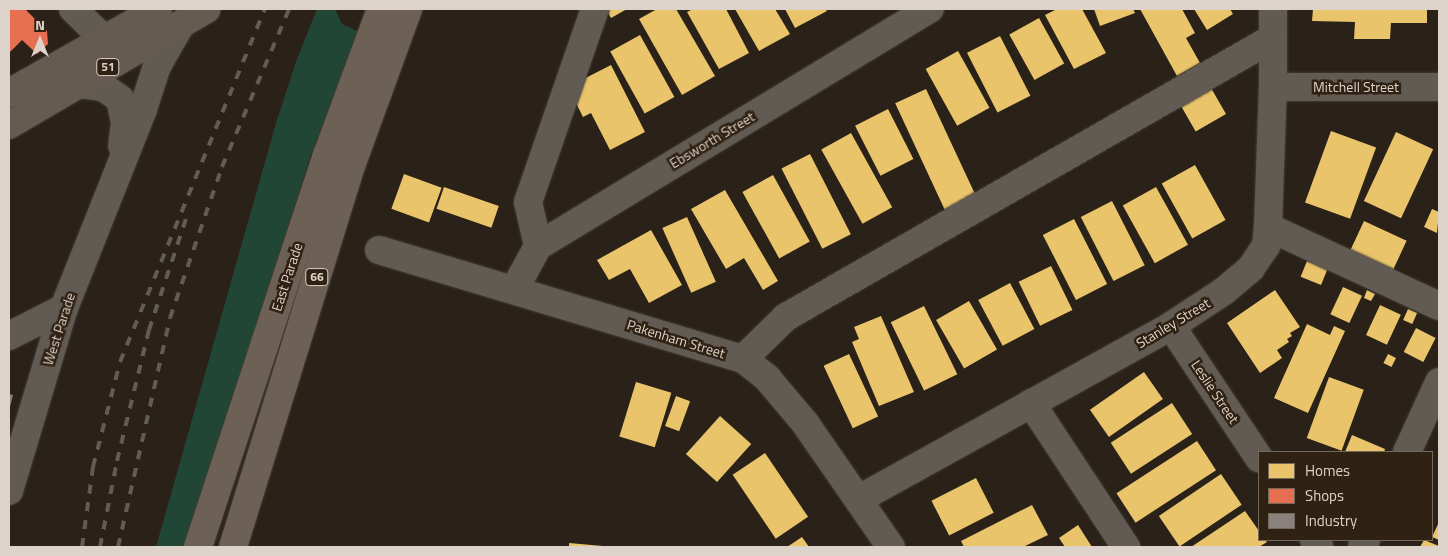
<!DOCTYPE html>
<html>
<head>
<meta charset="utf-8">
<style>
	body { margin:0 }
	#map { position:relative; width:1448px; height:556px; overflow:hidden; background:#2a2219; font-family:"Titillium Web",sans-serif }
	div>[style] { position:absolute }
	.green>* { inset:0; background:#224635 }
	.homes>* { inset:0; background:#e9c46a; transform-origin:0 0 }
	.shops>* { inset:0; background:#e76f51 }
	.industry>* { inset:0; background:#8a817c }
	.roads { filter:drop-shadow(0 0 1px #433c35) drop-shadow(0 0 1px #433c35) }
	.minor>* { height:28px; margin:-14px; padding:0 14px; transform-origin:14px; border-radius:14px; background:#615b54 }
	.major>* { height:28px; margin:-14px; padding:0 14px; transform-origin:14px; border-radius:14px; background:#665b50 }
	.highway>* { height:28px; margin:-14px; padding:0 14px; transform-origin:14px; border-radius:14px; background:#6c6154 }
	.rail>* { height:4px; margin-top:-2px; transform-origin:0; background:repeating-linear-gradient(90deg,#625c54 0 9px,transparent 0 18px) }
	span { translate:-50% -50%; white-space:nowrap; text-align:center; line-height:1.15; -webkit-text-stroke:5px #302213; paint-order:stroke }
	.shield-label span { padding:1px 4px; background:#302213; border:1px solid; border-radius:4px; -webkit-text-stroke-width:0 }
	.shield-label { font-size:12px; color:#ddd3ca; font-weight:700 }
	.street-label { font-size:14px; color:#ddd3ca }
	.frame { position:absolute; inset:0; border:10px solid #ddd3ca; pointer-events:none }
	.legend { position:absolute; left:1258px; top:451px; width:175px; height:90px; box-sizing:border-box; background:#302213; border:1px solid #75695c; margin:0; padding:6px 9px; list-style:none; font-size:15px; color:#ddd3ca }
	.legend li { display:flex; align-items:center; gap:10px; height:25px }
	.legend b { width:25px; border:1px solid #75695c }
	.north { position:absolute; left:15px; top:15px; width:50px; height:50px; -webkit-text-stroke:4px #302213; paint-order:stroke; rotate:0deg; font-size:14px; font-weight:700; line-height:20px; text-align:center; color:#ddd3ca }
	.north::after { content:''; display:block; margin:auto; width:18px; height:22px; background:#ddd3ca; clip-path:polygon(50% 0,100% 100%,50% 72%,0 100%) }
</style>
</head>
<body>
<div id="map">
	<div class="green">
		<div style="clip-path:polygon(317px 9px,335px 9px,342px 24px,359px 32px,310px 157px,194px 547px,156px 547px,276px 123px,297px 59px)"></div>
	</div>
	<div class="homes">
		<div style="clip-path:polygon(606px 9px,627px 9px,611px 18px)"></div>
		<div style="clip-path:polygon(657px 9px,676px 9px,715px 76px,682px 95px,639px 19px)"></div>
		<div style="clip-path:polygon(693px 9px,726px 9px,749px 53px,719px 69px,687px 12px)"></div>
		<div style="clip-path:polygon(735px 9px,775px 9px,790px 34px,759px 51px)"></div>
		<div style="clip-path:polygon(785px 9px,825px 9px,827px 11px,795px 28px)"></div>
		<div style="clip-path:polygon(1057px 9px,1082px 9px,1106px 53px,1074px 69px,1045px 15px)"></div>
		<div style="clip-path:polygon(1094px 9px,1133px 9px,1135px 13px,1100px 26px)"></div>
		<div style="clip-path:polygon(1140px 9px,1182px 9px,1195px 33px,1186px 38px,1200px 63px,1177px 76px)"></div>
		<div style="clip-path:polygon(1194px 9px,1230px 9px,1233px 14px,1207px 30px)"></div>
		<div style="clip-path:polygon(1313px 9px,1427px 9px,1427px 23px,1391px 23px,1390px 39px,1354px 39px,1355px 22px,1312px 21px)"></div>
		<div style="left:1039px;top:18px;width:52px;height:34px;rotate:61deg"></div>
		<div style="left:640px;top:35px;width:71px;height:34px;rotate:61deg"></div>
		<div style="left:1000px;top:36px;width:67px;height:37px;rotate:63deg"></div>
		<div style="left:958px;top:51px;width:65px;height:37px;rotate:61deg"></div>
		<div style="clip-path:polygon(611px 65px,645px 132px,610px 150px,591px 113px,583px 117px,568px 87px)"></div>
		<div style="left:1207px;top:81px;width:38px;height:35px;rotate:60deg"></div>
		<div style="left:926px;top:89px;width:117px;height:34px;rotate:65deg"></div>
		<div style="left:888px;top:109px;width:56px;height:37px;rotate:63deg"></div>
		<div style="left:1331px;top:131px;width:48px;height:76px;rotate:20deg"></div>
		<div style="left:1396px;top:132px;width:41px;height:76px;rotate:25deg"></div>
		<div style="left:851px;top:133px;width:85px;height:34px;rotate:61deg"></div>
		<div style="left:810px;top:154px;width:90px;height:32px;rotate:63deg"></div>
		<div style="left:1195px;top:165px;width:63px;height:38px;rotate:61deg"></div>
		<div style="left:404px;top:174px;width:40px;height:37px;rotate:20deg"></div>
		<div style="left:773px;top:175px;width:76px;height:35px;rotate:61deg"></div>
		<div style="left:444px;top:187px;width:58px;height:23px;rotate:19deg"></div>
		<div style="left:1156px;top:187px;width:66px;height:38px;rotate:61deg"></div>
		<div style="clip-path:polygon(725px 190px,778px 281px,763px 290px,744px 258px,726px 269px,691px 209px)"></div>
		<div style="left:1112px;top:201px;width:72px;height:35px;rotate:63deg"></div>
		<div style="clip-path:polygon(1432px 209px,1439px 212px,1437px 233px,1424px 227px)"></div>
		<div style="left:687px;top:217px;width:71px;height:27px;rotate:66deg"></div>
		<div style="left:1074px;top:219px;width:73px;height:35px;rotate:63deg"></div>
		<div style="left:1364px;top:221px;width:47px;height:43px;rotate:25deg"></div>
		<div style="clip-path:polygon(651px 230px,682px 285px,649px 303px,630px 269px,609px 280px,597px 260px)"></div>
		<div style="left:1307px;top:261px;width:22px;height:17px;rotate:22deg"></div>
		<div style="left:1051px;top:266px;width:49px;height:36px;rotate:64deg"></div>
		<div style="left:1010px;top:283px;width:52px;height:36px;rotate:62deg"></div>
		<div style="left:1343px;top:287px;width:21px;height:30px;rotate:25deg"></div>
		<div style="clip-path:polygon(1275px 290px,1300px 327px,1290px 333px,1292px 336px,1287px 339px,1289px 342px,1277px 350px,1282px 358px,1260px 373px,1227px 323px)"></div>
		<div style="clip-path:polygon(1367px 290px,1375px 294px,1371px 301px,1364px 298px)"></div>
		<div style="left:969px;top:301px;width:56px;height:38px;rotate:60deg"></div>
		<div style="left:1380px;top:305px;width:23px;height:33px;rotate:25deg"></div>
		<div style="left:924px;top:306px;width:76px;height:37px;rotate:64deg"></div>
		<div style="left:1408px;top:309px;width:10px;height:12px;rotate:24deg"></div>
		<div style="clip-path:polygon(881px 316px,914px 392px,879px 406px,852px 342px,859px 339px,854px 327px)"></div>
		<div style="clip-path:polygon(1307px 324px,1330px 335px,1334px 326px,1345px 331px,1308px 413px,1274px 398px)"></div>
		<div style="left:1416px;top:328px;width:22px;height:27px;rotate:27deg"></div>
		<div style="left:849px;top:354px;width:69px;height:28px;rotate:65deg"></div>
		<div style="left:1388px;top:354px;width:9px;height:10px;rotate:27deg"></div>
		<div style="left:1144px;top:372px;width:33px;height:66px;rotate:55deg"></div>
		<div style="left:1329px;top:377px;width:37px;height:65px;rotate:20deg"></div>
		<div style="left:636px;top:382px;width:37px;height:57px;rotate:17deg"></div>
		<div style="left:676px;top:396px;width:15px;height:32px;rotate:20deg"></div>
		<div style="left:1172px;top:403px;width:37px;height:73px;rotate:57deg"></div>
		<div style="left:720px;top:416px;width:42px;height:51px;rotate:42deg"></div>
		<div style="clip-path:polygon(1352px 435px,1385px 449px,1384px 452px,1345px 452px)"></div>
		<div style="left:1197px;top:441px;width:35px;height:96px;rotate:57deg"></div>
		<div style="left:765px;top:453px;width:77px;height:39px;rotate:56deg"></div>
		<div style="left:1221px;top:474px;width:37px;height:75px;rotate:56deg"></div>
		<div style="left:976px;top:478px;width:39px;height:50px;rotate:63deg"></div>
		<div style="clip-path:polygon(1032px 505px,1048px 535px,1023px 547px,964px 547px,961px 541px)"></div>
		<div style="clip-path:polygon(1245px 511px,1259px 531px,1259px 540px,1265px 540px,1267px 542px,1259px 547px,1191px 547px)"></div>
		<div style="clip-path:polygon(1439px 522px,1439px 540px,1432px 537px)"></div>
		<div style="clip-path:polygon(1078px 525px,1092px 547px,1065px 547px,1059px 538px)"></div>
		<div style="clip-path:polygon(802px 537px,809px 547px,787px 547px)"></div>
		<div style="clip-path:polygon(1424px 540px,1439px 546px,1439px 547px,1420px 547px)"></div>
		<div style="clip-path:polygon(569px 543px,603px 546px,603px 547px,569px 547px)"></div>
	</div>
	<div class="shops">
		<div style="clip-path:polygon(9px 9px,25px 9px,47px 31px,48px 44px,37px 54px,22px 40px,9px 53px)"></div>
	</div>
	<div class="industry">
		<div style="clip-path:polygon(9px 394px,13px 395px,9px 411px)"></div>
	</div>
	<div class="roads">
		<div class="minor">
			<div style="left:73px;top:9px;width:43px;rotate:44.1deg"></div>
			<div style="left:78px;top:84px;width:25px;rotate:7deg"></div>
			<div style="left:103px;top:87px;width:21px;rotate:35deg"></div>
			<div style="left:120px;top:99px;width:25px;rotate:78deg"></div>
			<div style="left:125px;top:123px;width:23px;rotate:97deg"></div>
			<div style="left:1273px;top:87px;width:166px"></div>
			<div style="left:1268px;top:227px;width:188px;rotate:24.8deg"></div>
			<div style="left:538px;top:246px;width:45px;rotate:-102.8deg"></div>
			<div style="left:528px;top:202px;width:204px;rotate:-70.9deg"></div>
			<div style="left:379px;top:250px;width:380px;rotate:16.7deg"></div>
			<div style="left:743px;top:359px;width:31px;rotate:38deg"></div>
			<div style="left:767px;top:378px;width:59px;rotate:49.8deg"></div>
			<div style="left:805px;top:423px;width:151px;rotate:55.3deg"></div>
			<div style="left:514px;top:290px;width:50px;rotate:-61.4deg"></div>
			<div style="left:538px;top:246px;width:458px;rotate:-31.2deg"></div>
			<div style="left:1171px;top:326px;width:159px;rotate:56.3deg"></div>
			<div style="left:9px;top:336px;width:62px;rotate:-27deg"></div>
			<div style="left:743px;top:359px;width:60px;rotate:-44.3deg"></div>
			<div style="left:786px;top:317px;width:561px;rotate:-29.81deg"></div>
			<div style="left:1031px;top:403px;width:173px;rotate:56.6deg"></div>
			<div style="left:1407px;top:452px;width:77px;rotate:-65.4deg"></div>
			<div style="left:9px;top:491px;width:191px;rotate:-73.3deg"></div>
			<div style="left:64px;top:308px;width:214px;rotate:-68.3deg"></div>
			<div style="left:143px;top:109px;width:45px;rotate:-72deg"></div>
			<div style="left:157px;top:66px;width:48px;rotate:-60.3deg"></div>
			<div style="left:859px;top:499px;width:357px;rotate:-29deg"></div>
			<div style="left:1171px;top:326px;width:64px;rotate:-33.4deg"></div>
			<div style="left:1224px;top:291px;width:35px;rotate:-40deg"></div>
			<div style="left:1251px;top:268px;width:27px;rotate:-56deg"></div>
			<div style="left:1266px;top:246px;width:19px;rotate:-84deg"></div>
			<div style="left:1268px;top:227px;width:140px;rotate:-88deg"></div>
			<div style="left:1273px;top:87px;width:78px;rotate:-90deg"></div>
			<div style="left:1314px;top:540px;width:9px;rotate:54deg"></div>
			<div style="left:1362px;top:547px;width:8px;rotate:-60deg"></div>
		</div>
		<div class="major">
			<div style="left:9px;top:93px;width:171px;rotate:-29.4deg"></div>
			<div style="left:9px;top:125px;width:229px;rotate:-30.4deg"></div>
		</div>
		<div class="highway">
			<div style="left:198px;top:547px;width:413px;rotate:-71.8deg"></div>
			<div style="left:327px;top:155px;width:156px;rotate:-69.7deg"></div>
			<div style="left:233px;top:547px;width:399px;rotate:-72.8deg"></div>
			<div style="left:351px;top:166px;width:167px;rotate:-70deg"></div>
		</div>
	</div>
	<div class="rail">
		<div style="left:82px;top:547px;width:81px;rotate:-82.2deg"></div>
		<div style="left:93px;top:467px;width:108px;rotate:-75.6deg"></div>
		<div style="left:120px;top:362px;width:382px;rotate:-67.7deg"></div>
		<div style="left:100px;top:547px;width:88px;rotate:-78.8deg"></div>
		<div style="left:117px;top:461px;width:135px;rotate:-76.3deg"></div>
		<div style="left:149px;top:330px;width:120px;rotate:-71.6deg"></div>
		<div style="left:118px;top:547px;width:235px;rotate:-77.2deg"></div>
		<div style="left:170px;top:318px;width:160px;rotate:-71deg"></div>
		<div style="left:222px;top:167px;width:172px;rotate:-67deg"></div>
	</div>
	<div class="shield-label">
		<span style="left:108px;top:67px">51</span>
		<span style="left:317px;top:277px">66</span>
	</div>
	<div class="street-label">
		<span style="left:1356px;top:87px">Mitchell Street</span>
		<span style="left:712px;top:140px;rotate:-31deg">Ebsworth Street</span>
		<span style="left:287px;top:277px;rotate:-72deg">East Parade</span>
		<span style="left:1173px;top:323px;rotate:-31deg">Stanley Street</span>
		<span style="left:59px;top:329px;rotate:-72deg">West Parade</span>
		<span style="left:676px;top:339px;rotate:17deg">Pakenham Street</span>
		<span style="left:1215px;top:392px;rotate:56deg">Leslie Street</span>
	</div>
	<div class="frame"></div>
	<ul class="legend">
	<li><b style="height:14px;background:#e9c46a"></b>Homes</li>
	<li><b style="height:14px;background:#e76f51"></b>Shops</li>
	<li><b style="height:14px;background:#8a817c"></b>Industry</li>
	</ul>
	<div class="north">N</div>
</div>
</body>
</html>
